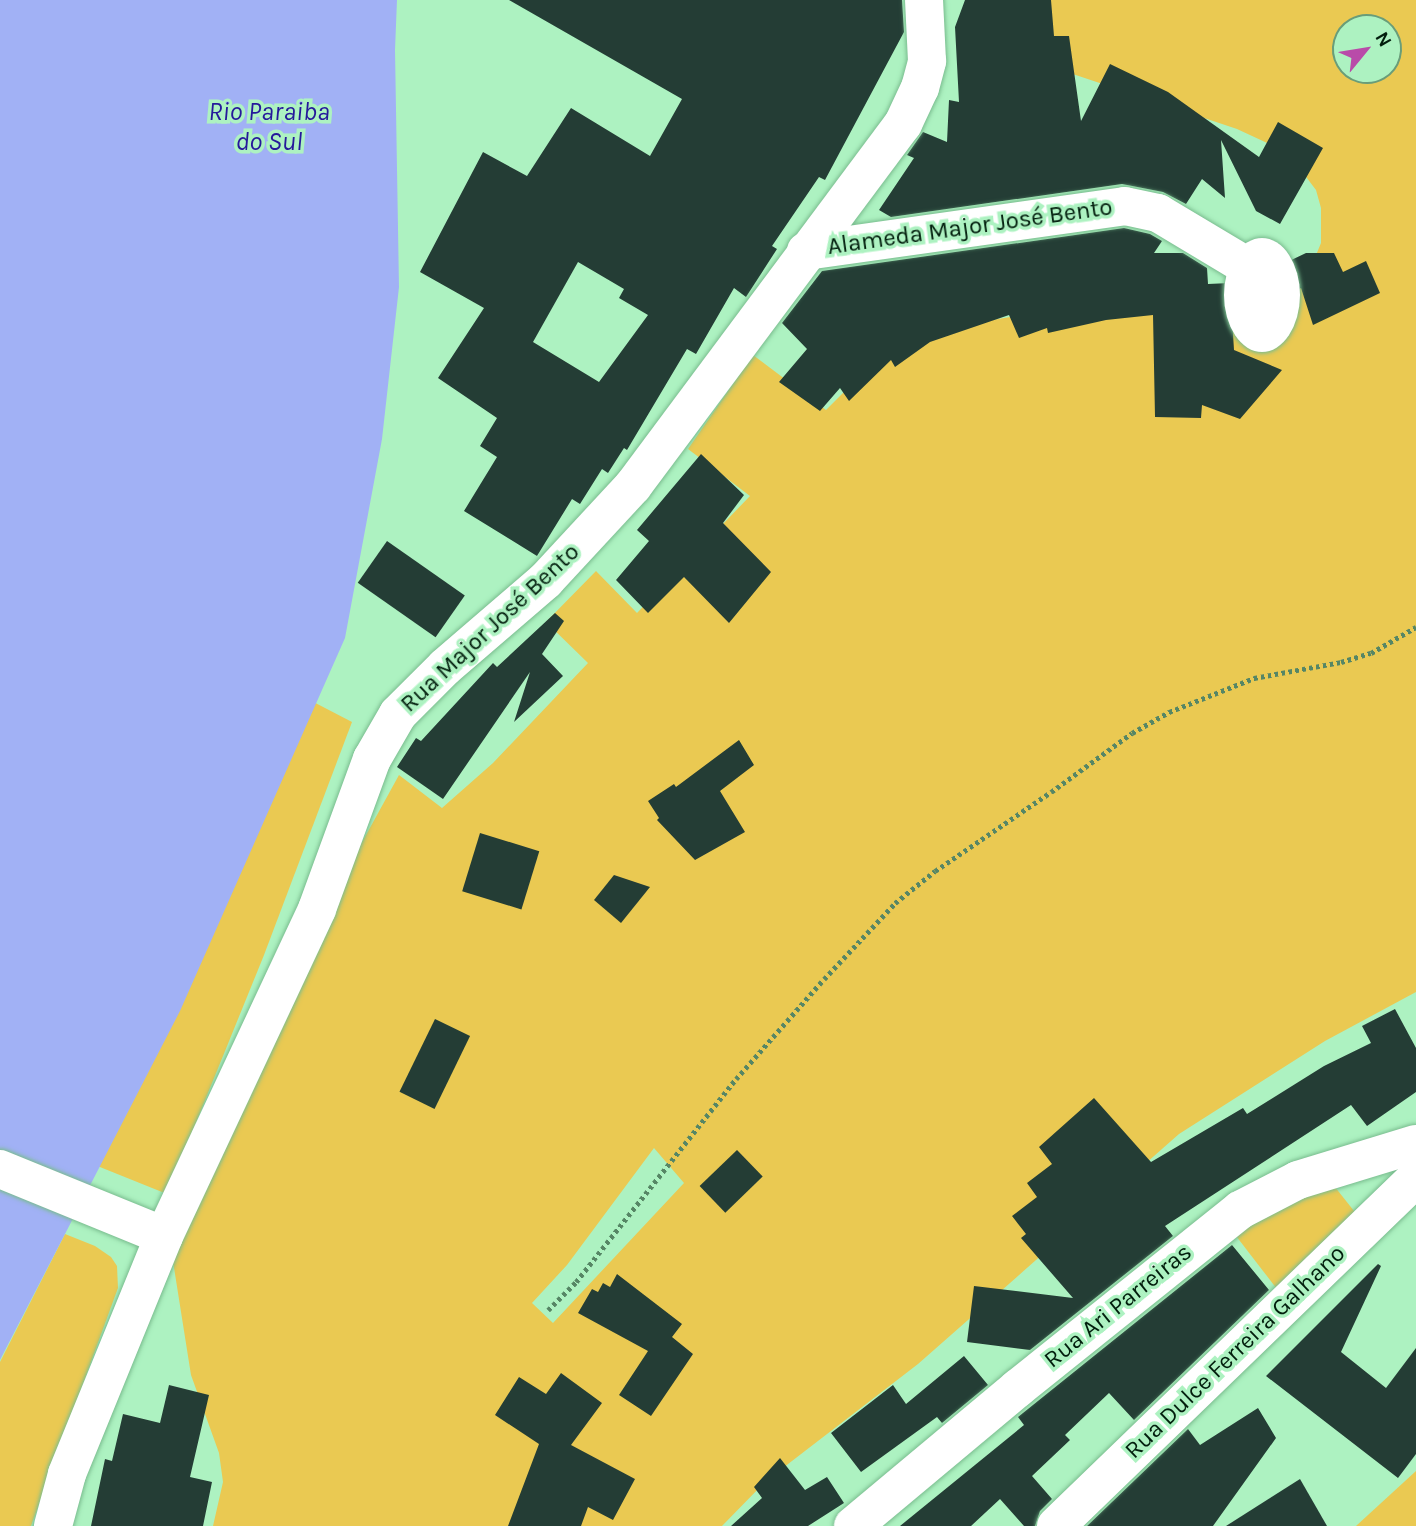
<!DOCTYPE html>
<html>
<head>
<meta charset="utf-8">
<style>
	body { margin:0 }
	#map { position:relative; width:1416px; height:1526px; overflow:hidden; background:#adf2c1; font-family:Karla,sans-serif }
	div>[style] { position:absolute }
	.green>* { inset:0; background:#eac952 }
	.water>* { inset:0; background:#a1b1f5 }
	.building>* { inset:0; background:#243d35; transform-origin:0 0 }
	.path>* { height:4.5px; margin-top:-2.25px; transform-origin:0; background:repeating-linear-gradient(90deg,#568665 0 3.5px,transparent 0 7px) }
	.roads { filter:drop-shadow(0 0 2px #79bc8e) drop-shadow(0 0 2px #79bc8e) }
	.minor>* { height:38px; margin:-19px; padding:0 19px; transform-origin:19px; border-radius:19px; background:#fff }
	.minor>.ring { margin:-19px; padding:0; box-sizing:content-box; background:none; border:38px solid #fff; border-radius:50% }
	.major>* { height:38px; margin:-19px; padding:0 19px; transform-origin:19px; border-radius:19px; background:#fff }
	span { translate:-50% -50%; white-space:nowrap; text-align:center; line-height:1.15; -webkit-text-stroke:7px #adf2c1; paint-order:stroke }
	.street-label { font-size:24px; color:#021e0d }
	.water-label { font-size:26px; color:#25189b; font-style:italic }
	.north { position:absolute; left:1332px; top:14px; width:70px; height:70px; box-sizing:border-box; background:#adf2c1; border:2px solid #699d79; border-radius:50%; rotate:60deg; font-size:19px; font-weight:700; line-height:28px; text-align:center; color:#021e0d }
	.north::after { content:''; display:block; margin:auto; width:24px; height:32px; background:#b94ba9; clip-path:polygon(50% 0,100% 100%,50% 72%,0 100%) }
</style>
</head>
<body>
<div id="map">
	<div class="green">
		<div style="clip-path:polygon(evenodd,1013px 0,1416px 0,1416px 992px,1325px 1041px,1179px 1134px,918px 1364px,766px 1481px,722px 1526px,213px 1526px,223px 1482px,219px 1453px,191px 1375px,169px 1236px,355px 855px,399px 775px,442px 808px,493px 763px,588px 663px,546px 622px,596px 571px,637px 613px,750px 496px,688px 449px,753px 355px,826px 410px,876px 360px,992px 320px,1034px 313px,1144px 313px,1268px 322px,1289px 306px,1307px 277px,1321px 243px,1321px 208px,1316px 190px,1294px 161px,1278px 148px,1237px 129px,1019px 56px,1013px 0,1346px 28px,1388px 28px,1388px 70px,1346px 70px,1346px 28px,1013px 0,654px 1148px,684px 1183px,553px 1323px,532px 1303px,567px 1265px,654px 1148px)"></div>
		<div style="clip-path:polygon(273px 681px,352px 722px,264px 955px,167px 1194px,75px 1157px)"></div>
		<div style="clip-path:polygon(1331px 1182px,1358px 1216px,1280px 1293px,1233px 1232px)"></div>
		<div style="clip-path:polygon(65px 1234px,95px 1246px,111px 1257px,117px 1266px,118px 1288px,31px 1526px,0 1526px,0 1362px)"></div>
		<div style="clip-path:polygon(1416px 1471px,1416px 1526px,1356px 1526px)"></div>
	</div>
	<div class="water">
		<div style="clip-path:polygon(0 0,397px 0,395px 50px,399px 287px,382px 439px,345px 638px,180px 1011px,0 1360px)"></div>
	</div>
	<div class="building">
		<div style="clip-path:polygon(evenodd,509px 0,902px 0,904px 32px,825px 180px,819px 177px,772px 246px,777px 249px,746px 297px,734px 288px,696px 354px,687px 349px,627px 450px,624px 448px,608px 473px,602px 469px,580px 504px,572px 499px,537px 556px,464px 511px,497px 457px,480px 446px,497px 418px,438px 378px,484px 308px,420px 272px,483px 152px,527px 176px,571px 108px,650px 156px,682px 99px,509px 0,578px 262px,624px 289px,619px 298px,648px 315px,599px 382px,533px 342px,578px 262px)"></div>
		<div style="clip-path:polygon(965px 0,1051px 0,1054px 36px,1069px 36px,1081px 121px,1110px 64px,1168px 92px,1259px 157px,1278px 122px,1323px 148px,1280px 224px,1256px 211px,1221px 140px,1225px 198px,1202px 179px,1186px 204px,1163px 192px,1122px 184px,891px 217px,879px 210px,914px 158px,907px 155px,923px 132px,947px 142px,949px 100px,959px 102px,955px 27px)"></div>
		<div style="clip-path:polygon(1124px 228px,1150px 234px,1162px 241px,1154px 253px,1183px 253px,1207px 268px,1208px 284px,1230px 283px,1234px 350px,1282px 370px,1240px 419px,1202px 405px,1201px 418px,1155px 417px,1153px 315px,1106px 320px,1048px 333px,1047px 328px,1019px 338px,1009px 315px,930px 342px,895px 367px,891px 360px,849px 401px,840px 388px,820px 411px,779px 382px,807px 349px,782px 323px,822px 271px)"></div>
		<div style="clip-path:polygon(1306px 253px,1334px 253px,1343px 272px,1366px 261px,1380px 293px,1313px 325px,1301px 288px,1296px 291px,1283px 264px)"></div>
		<div style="clip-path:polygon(701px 454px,744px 495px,723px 523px,771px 572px,729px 623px,684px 577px,648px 613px,616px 580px,649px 541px,637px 530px)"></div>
		<div style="left:387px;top:541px;width:95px;height:51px;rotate:35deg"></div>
		<div style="clip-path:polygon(555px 613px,564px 621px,542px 654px,563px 676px,514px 722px,530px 672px,443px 799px,397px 767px,416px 738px,421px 741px,493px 663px,497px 667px)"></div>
		<div style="clip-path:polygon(739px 740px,754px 765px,720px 791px,745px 832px,695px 860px,657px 820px,659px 818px,648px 801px,674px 784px,676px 787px)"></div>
		<div style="left:480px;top:833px;width:62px;height:61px;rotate:17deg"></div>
		<div style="clip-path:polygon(614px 875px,650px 887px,621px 923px,594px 900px)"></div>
		<div style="clip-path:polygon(1395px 1009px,1416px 1048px,1416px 1092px,1367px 1126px,1351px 1105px,1165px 1226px,1173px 1236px,1030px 1350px,967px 1342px,974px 1286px,1073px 1298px,1021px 1238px,1026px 1234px,1012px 1216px,1037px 1197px,1027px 1183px,1052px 1164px,1039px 1147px,1094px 1098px,1151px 1162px,1243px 1108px,1247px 1114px,1324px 1066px,1371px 1043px,1362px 1026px)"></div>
		<div style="left:435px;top:1019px;width:39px;height:81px;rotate:26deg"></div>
		<div style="left:737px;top:1150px;width:37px;height:52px;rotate:46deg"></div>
		<div style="clip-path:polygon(1232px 1245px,1269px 1290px,1134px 1420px,1109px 1393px,1065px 1435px,1070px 1440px,1032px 1476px,1052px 1499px,1040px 1511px,1035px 1526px,1024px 1526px,1000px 1499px,971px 1526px,900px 1526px,1024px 1425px,1018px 1417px)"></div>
		<div style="clip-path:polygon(1378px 1264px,1381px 1266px,1341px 1352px,1386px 1388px,1416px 1348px,1416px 1454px,1398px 1478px,1266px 1376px)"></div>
		<div style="clip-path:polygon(617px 1274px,682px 1324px,672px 1337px,693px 1354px,651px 1416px,619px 1395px,648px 1351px,578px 1313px,592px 1289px,598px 1292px,603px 1283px,610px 1287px)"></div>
		<div style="clip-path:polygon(964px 1356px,988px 1385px,942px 1423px,937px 1417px,861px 1472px,831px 1433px,893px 1385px,906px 1404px)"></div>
		<div style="clip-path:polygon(561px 1373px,602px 1403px,571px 1445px,635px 1479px,613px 1520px,588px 1507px,581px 1526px,508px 1526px,539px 1444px,495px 1415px,519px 1377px,546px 1394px)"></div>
		<div style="clip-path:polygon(169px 1385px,209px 1395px,190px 1477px,212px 1482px,203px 1526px,91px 1526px,105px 1459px,112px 1461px,123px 1414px,160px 1423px)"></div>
		<div style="clip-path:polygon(1258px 1408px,1276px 1438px,1213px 1526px,1087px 1526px,1188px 1429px,1200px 1445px)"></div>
		<div style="clip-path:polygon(780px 1458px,805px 1490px,827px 1477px,844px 1503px,808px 1526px,731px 1526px,762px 1498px,754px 1487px)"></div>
		<div style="clip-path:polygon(1300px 1479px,1327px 1526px,1226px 1526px)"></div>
	</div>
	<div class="path">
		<div style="left:548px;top:1310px;width:40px;rotate:-45deg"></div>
		<div style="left:576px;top:1282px;width:258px;rotate:-51.8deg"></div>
		<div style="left:736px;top:1079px;width:133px;rotate:-48.7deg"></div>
		<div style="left:824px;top:979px;width:104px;rotate:-46.9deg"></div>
		<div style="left:895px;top:903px;width:51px;rotate:-38.7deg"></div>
		<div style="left:935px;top:871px;width:140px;rotate:-34.3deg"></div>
		<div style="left:1051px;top:792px;width:100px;rotate:-36.1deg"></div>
		<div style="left:1132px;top:733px;width:43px;rotate:-29.6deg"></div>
		<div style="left:1169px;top:712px;width:92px;rotate:-21.8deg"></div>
		<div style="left:1254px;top:678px;width:88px;rotate:-10.4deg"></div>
		<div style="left:1341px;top:662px;width:31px;rotate:-17deg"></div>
		<div style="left:1371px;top:653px;width:52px;rotate:-30deg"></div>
	</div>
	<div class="roads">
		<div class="minor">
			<div style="left:806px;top:251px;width:322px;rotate:-8deg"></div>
			<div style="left:1125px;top:206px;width:34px;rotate:12deg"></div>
			<div style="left:1158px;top:213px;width:101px;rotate:30.9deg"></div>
			<div class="ring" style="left:1243px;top:257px;width:-8px;height:-8px"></div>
			<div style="left:164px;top:1236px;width:361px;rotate:-64.9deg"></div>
			<div style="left:317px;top:909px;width:160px;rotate:-69.9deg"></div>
			<div style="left:372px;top:759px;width:52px;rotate:-60deg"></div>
			<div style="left:398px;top:714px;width:66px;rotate:-45deg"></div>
			<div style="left:445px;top:667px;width:133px;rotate:-40.7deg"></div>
			<div style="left:546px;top:580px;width:128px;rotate:-47.2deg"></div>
			<div style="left:633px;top:486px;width:452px;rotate:-53.3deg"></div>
			<div style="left:903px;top:124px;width:40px;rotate:-65deg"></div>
			<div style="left:920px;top:88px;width:28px;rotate:-75deg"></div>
			<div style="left:927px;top:61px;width:61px;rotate:-92.8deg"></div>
			<div style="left:853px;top:1526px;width:215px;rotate:-39.9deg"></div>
			<div style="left:1018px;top:1388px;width:285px;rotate:-38.7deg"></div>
			<div style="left:1240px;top:1210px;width:65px;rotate:-27.3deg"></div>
			<div style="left:1298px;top:1180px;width:123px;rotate:-17deg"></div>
			<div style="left:1056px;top:1526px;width:501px;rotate:-44.03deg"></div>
		</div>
		<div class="major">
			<div style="left:0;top:1169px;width:177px;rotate:22.2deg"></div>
			<div style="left:164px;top:1236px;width:257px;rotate:112.2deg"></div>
			<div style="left:67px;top:1474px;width:54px;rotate:105.1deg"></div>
		</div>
	</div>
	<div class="street-label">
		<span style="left:970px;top:227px;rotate:-8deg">Alameda Major José Bento</span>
		<span style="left:490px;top:628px;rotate:-43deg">Rua Major José Bento</span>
		<span style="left:1118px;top:1306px;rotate:-39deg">Rua Ari Parreiras</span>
		<span style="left:1235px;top:1352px;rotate:-44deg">Rua Dulce Ferreira Galhano</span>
	</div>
	<div class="water-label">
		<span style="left:269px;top:127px">Rio Paraiba<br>do Sul</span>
	</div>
	<div class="north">N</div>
</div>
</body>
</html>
